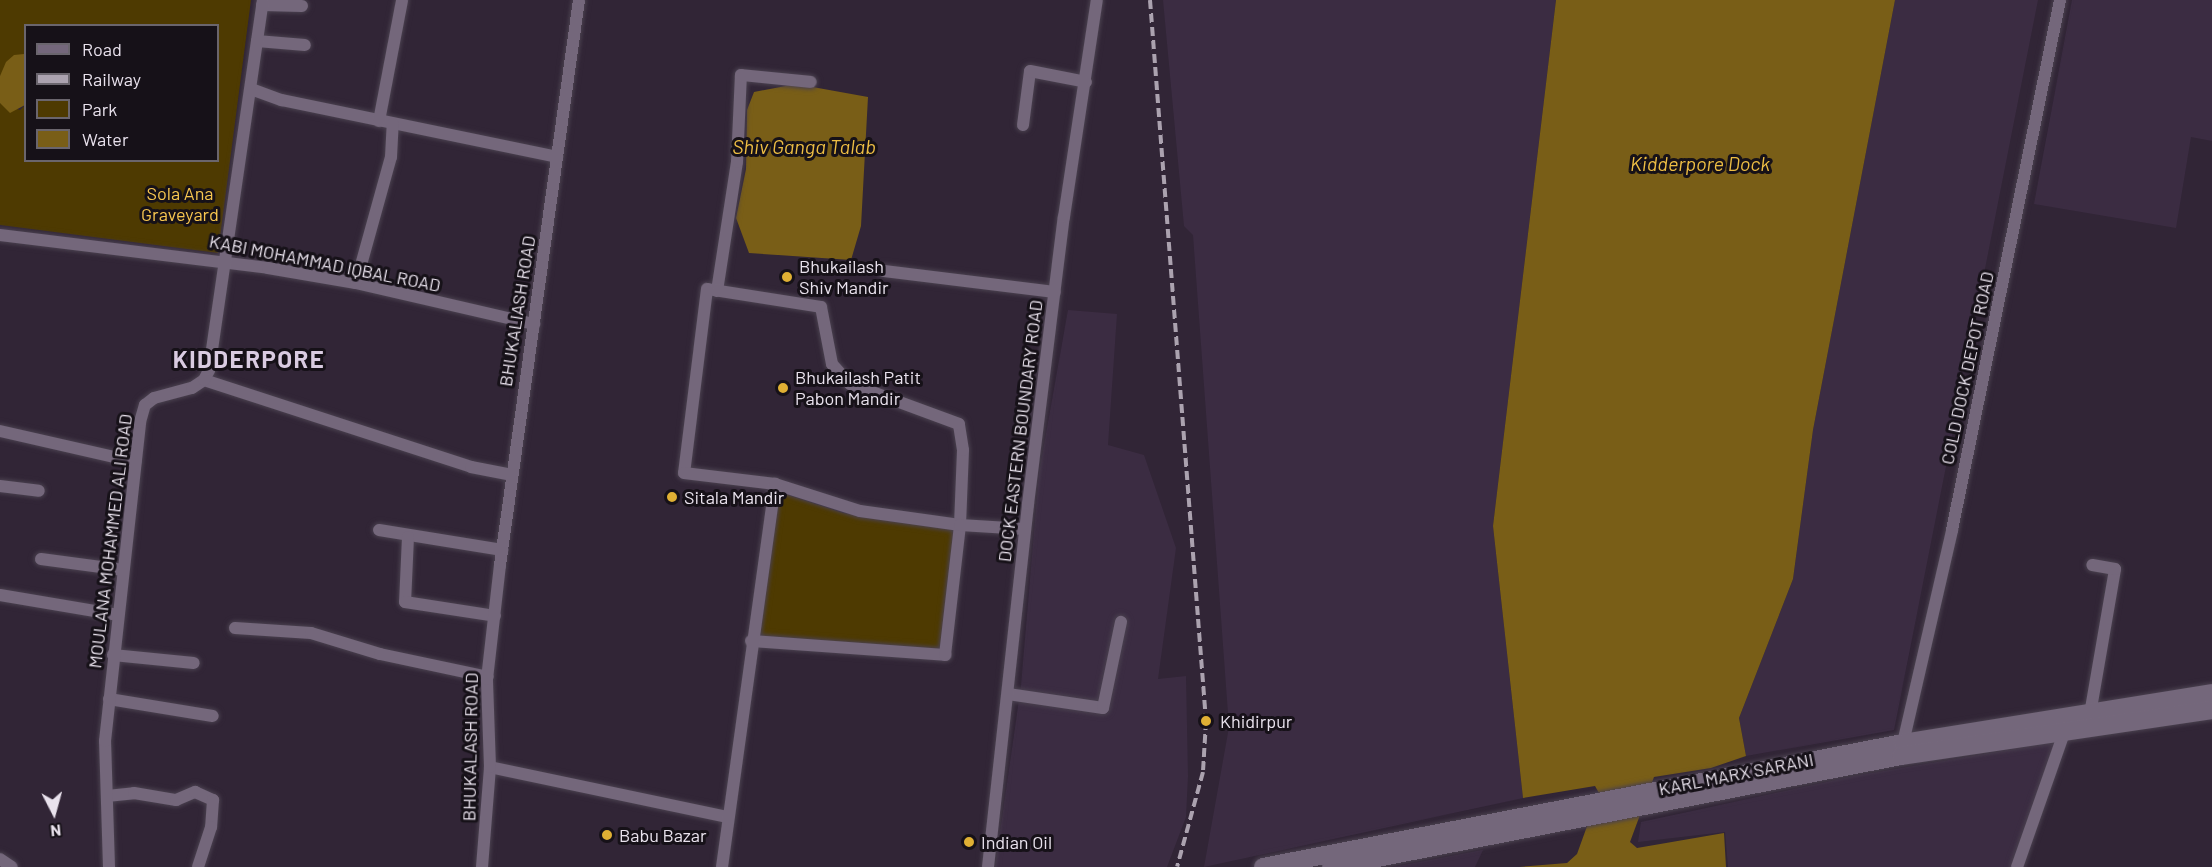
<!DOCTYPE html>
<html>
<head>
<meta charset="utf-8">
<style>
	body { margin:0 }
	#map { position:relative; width:2212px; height:867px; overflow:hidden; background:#312536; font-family:Barlow,sans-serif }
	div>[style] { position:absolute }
	.built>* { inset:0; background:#3b2c42 }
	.green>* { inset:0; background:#4e3a01 }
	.water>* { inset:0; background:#795e17 }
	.roads { filter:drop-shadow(0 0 2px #4a414f) drop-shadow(0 0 2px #4a414f) }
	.street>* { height:12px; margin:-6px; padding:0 6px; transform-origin:6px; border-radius:6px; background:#74677b }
	.secondary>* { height:18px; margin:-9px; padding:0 9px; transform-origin:9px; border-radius:9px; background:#74677b }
	.rail>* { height:4px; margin-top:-2px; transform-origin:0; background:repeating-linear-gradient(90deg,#aba2af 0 9px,transparent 0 13.5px) }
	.dots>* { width:16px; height:16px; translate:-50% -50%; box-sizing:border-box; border:3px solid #161118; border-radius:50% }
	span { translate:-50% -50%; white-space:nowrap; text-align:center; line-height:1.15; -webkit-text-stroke:6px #161118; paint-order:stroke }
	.park-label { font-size:18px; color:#f8c750 }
	.street-label { font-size:18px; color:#e9e2ed }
	.poi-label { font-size:18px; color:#e9e2ed }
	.left { translate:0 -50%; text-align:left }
	.water-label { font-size:20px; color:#eebe44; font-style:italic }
	.district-label { font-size:24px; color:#d9cbe1; font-weight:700; letter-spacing:1.5px }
	.legend { position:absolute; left:24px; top:24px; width:195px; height:138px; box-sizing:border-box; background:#161118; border:2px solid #6a656d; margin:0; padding:8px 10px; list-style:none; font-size:18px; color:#e9e2ed }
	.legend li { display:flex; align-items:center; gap:12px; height:30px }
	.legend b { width:30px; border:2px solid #6a656d }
	.north { position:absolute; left:24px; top:783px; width:60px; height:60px; -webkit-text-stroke:4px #161118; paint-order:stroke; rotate:174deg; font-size:16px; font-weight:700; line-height:24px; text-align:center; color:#e9e2ed }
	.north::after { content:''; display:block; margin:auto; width:21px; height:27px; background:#e9e2ed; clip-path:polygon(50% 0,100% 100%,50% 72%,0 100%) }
</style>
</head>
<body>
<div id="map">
	<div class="built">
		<div style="clip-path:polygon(1163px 0,1556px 0,1493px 526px,1523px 798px,1204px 867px,1229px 727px,1193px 235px,1184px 226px)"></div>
		<div style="clip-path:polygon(1895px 0,2038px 0,1894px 730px,1746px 756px,1739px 718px,1793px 579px,1813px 430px)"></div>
		<div style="clip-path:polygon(2072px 0,2212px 0,2212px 141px,2191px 137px,2176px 228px,2034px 204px)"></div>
		<div style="clip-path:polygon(1068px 310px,1117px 314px,1108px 445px,1144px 455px,1176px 548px,1158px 679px,1186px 676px,1188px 776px,1186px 817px,1167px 867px,995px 867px,1021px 686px,1039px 473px)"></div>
		<div style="clip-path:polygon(2055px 742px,2012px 867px,1728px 867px,1725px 832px,1638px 842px,1641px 822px,1854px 776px)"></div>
		<div style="clip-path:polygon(1483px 850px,1475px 867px,1393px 867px,1482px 850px)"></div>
	</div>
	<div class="green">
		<div style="clip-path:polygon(0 0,251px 0,218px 253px,0 225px,0 103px,20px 110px,25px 105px,26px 160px,218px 160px,218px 26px,26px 26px,25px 56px,0 76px)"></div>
		<div style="clip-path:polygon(779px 492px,843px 513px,956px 529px,943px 650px,755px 637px)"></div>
	</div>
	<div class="water">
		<div style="clip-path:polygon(1556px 0,1895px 0,1813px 430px,1793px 579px,1739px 718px,1746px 756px,1711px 768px,1654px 777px,1630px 842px,1637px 848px,1724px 833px,1726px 867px,1519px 867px,1567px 863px,1577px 854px,1599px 793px,1595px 786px,1523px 798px,1493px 526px)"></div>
		<div style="clip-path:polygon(24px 54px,25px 105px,10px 113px,0 103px,0 76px,6px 62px,14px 55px)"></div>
		<div style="clip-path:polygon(796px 84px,868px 97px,861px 226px,851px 260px,749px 253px,736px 218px,746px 169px,747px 110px,754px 92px)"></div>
	</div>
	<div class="roads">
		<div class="street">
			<div style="left:262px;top:5px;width:40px;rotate:1.4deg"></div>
			<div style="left:257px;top:41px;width:48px;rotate:4.8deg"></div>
			<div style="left:251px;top:89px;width:33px;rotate:20deg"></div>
			<div style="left:282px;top:100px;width:281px;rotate:11.7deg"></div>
			<div style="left:379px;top:121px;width:123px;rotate:-79.2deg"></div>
			<div style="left:1023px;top:125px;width:54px;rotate:-82.6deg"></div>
			<div style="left:1030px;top:71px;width:57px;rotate:11.1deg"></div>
			<div style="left:0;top:235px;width:270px;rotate:7deg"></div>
			<div style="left:268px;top:268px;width:89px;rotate:9.7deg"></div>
			<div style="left:356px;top:283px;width:183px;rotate:13deg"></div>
			<div style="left:884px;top:271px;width:172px;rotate:7deg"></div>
			<div style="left:356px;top:283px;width:131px;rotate:-74.5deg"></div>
			<div style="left:391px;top:157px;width:33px;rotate:-87deg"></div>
			<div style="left:717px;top:291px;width:131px;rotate:-81.2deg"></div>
			<div style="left:737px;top:162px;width:87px;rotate:-87.4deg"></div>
			<div style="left:741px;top:75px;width:70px;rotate:5.7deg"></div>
			<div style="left:204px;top:380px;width:281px;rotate:18deg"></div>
			<div style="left:471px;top:467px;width:42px;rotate:11deg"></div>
			<div style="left:0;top:431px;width:139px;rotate:12.8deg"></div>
			<div style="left:0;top:486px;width:39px;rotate:7deg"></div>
			<div style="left:379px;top:530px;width:125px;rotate:9.2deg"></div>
			<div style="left:408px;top:537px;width:65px;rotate:92.6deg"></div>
			<div style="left:405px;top:602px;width:91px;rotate:8.8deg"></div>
			<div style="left:41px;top:559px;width:83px;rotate:7.6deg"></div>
			<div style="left:0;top:595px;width:120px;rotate:9.6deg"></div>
			<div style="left:235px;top:628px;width:76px;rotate:3.8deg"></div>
			<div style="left:311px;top:633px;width:72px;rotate:16.9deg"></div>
			<div style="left:380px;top:654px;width:110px;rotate:12deg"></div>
			<div style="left:751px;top:641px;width:195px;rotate:4.1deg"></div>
			<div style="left:945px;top:655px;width:131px;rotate:-83.4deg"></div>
			<div style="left:960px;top:525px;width:75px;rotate:-87.7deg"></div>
			<div style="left:963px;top:450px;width:26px;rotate:-99deg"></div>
			<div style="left:959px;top:424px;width:116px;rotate:-159.8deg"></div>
			<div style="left:850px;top:384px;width:27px;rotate:-132deg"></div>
			<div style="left:832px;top:364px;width:58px;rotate:-100.9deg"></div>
			<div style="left:821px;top:307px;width:115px;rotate:-171deg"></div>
			<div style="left:707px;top:289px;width:185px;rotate:97.1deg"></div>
			<div style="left:684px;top:473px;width:92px;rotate:6.9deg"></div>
			<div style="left:775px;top:484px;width:89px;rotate:17.6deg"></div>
			<div style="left:860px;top:511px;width:101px;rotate:8deg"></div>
			<div style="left:960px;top:525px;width:65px;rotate:3.5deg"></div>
			<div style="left:113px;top:655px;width:81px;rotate:5.6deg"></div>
			<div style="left:1008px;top:694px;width:96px;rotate:8.4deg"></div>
			<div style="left:1103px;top:708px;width:88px;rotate:-78.2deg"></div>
			<div style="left:109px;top:699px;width:105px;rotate:9.3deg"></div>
			<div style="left:2089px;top:720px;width:153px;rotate:-80.2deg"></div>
			<div style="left:2115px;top:569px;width:23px;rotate:-170deg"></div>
			<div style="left:1903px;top:743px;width:219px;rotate:-77deg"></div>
			<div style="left:1952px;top:530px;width:541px;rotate:-78.48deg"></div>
			<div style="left:490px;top:767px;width:242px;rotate:11.9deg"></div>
			<div style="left:107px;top:796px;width:27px;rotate:-6deg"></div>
			<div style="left:134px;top:793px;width:43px;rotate:9.5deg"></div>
			<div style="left:176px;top:800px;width:21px;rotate:-23deg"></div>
			<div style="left:195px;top:792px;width:20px;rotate:24deg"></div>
			<div style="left:213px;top:800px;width:27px;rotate:94deg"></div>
			<div style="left:211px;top:827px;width:42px;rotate:108deg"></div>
			<div style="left:0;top:859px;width:14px;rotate:34deg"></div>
			<div style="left:109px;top:867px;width:126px;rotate:-91.8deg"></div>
			<div style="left:105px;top:741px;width:321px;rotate:-83.7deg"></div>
			<div style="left:140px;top:422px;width:18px;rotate:-74deg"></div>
			<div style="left:145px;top:405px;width:11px;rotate:-38deg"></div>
			<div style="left:154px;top:398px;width:39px;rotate:-15deg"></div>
			<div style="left:192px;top:388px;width:14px;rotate:-34deg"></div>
			<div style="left:204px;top:380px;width:11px;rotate:-63deg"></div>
			<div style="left:209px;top:370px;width:374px;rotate:-81.7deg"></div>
			<div style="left:482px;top:867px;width:100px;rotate:-85.4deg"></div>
			<div style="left:490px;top:767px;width:88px;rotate:-92deg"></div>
			<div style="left:487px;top:679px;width:115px;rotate:-83.5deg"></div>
			<div style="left:500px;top:565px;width:570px;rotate:-82.04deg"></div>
			<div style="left:722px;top:867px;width:387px;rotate:-82.1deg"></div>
			<div style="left:988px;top:867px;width:365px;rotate:-83.7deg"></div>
			<div style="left:1028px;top:504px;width:289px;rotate:-82.9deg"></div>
			<div style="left:1064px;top:217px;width:219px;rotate:-81.4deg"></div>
			<div style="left:2017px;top:867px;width:148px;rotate:-70.7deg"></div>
		</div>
		<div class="secondary">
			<div style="left:1263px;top:867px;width:652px;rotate:-10.97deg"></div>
			<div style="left:1903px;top:743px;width:313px;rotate:-9.2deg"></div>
			<div style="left:1331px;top:867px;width:581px;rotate:-11.02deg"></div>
			<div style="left:1901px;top:756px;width:314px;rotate:-8.4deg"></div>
		</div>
	</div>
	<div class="rail">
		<div style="left:1150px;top:0;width:723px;rotate:85.56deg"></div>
		<div style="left:1206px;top:721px;width:51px;rotate:93.4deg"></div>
		<div style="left:1203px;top:772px;width:98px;rotate:105.3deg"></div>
	</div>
	<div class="dots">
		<div style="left:787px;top:277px;background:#e0b034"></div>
		<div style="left:783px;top:388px;background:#e0b034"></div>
		<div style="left:672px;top:497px;background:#e0b034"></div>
		<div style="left:1206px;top:721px;background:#e0b034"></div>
		<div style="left:607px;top:835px;background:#e0b034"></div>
		<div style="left:969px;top:842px;background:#e0b034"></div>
	</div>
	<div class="park-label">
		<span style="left:180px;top:204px">Sola Ana<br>Graveyard</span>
	</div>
	<div class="street-label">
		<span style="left:325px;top:263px;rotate:11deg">KABI MOHAMMAD IQBAL ROAD</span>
		<span style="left:517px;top:311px;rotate:-81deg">BHUKALIASH ROAD</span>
		<span style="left:1967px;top:368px;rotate:-78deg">COLD DOCK DEPOT ROAD</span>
		<span style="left:1020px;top:431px;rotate:-83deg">DOCK EASTERN BOUNDARY ROAD</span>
		<span style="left:110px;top:541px;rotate:-83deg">MOULANA MOHAMMED ALI ROAD</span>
		<span style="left:470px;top:747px;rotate:-89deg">BHUKALASH ROAD</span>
		<span style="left:1736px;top:774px;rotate:-11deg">KARL MARX SARANI</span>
	</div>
	<div class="poi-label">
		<span class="left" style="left:799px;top:277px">Bhukailash<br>Shiv Mandir</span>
		<span class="left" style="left:795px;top:388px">Bhukailash Patit<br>Pabon Mandir</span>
		<span class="left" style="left:684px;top:497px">Sitala Mandir</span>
		<span class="left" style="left:1220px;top:721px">Khidirpur</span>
		<span class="left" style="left:619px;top:835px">Babu Bazar</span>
		<span class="left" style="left:981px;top:842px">Indian Oil</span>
	</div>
	<div class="water-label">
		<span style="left:804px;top:146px">Shiv Ganga Talab</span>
		<span style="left:1700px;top:163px">Kidderpore Dock</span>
	</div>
	<div class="district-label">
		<span style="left:249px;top:359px">KIDDERPORE</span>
	</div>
	<ul class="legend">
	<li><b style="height:8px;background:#74677b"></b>Road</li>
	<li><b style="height:8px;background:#aba2af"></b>Railway</li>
	<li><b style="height:16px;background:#4e3a01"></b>Park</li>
	<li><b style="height:16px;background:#795e17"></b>Water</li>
	</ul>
	<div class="north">N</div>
</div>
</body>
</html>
